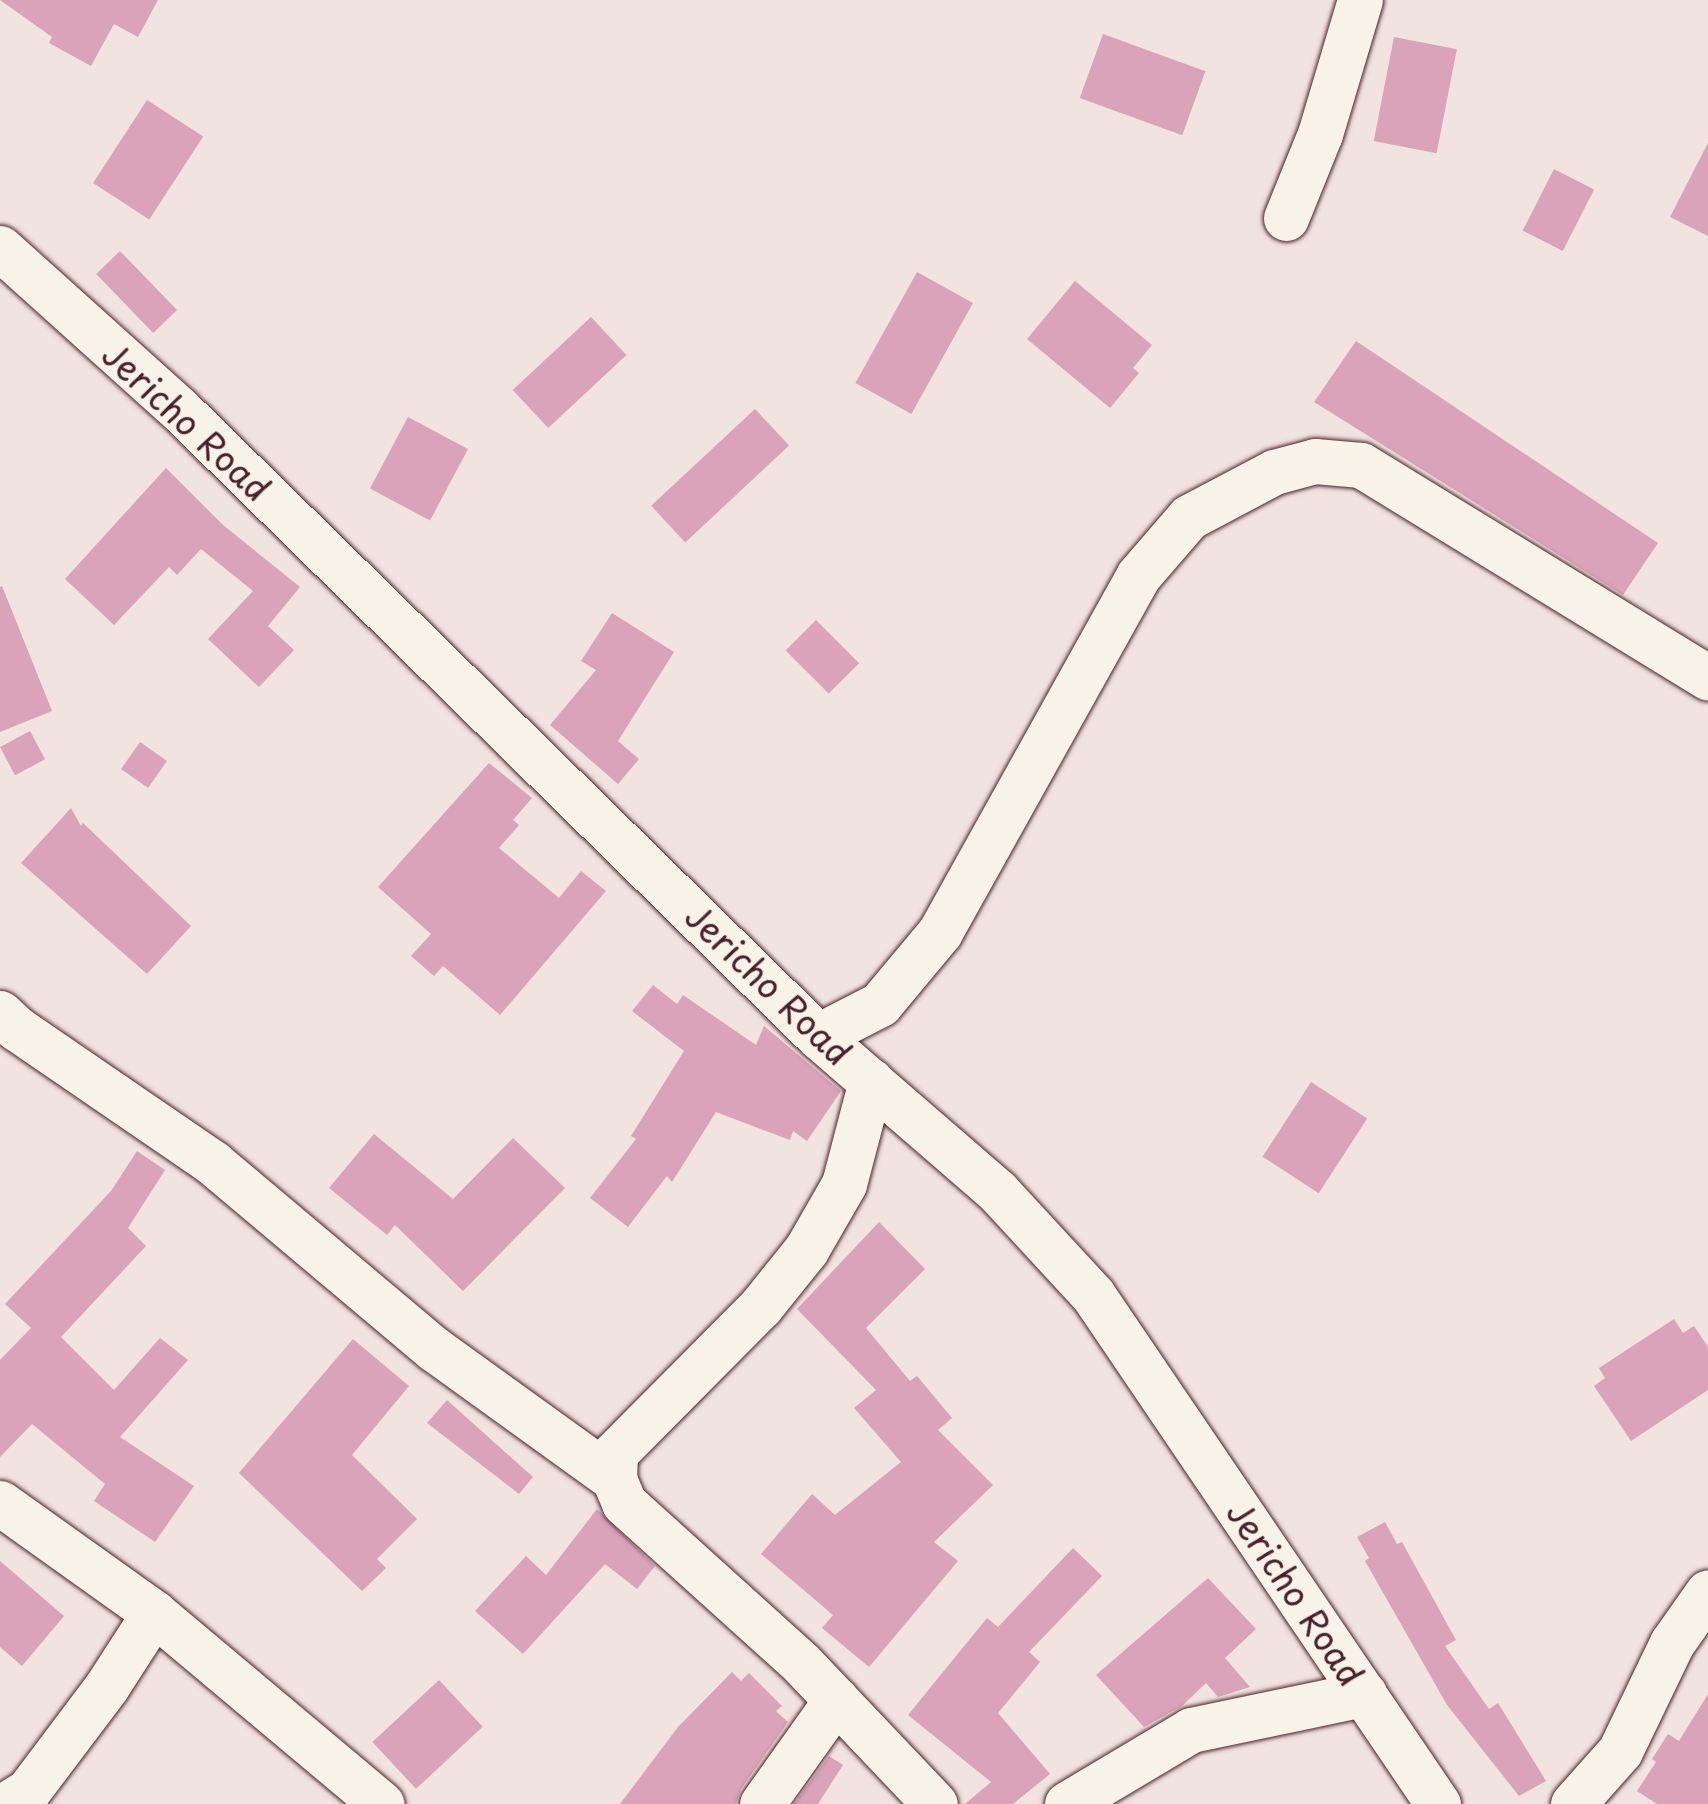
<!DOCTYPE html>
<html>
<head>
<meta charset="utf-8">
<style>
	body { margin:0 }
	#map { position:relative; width:1708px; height:1804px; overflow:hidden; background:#f1e3df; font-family:"Playpen Sans",sans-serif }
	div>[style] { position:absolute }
	.building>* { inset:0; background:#daa3b9; transform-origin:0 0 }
	.roads { filter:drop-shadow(0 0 2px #4a1f2b) drop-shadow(0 0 2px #4a1f2b) }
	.minor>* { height:45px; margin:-22.5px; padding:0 22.5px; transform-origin:22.5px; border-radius:22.5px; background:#f7f3e8 }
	span { translate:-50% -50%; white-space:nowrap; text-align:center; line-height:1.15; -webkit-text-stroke:8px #f7f3e8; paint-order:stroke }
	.street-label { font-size:35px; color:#4a1f2b }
</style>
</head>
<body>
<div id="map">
	<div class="building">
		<div style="clip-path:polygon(0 0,158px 0,138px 37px,114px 24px,91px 66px,49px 43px,52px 37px)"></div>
		<div style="left:1103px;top:34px;width:109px;height:68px;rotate:20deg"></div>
		<div style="left:1394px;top:37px;width:64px;height:106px;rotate:11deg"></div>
		<div style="left:147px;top:100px;width:67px;height:99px;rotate:33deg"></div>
		<div style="clip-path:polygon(1708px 143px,1708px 236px,1670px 217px)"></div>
		<div style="left:1554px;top:169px;width:45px;height:69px;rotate:27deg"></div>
		<div style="left:120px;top:251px;width:82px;height:33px;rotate:46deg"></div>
		<div style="left:917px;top:272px;width:64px;height:127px;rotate:29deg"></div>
		<div style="clip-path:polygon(1075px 281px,1152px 345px,1133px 368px,1139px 373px,1110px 408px,1027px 339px)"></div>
		<div style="left:591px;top:317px;width:52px;height:107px;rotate:47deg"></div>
		<div style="clip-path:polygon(1356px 341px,1658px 543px,1623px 595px,1314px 402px)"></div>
		<div style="left:755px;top:409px;width:50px;height:142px;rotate:47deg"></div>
		<div style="left:408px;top:417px;width:68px;height:81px;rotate:28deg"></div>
		<div style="clip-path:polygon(166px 468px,223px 525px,300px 587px,268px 626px,294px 650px,259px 687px,208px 639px,253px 591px,201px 549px,177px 575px,169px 567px,114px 625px,65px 579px)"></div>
		<div style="clip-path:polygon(2px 586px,52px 711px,0 732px,0 587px)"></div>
		<div style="clip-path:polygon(612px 613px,674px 652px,618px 741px,639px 759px,618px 784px,550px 725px,596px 670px,581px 661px)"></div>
		<div style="left:816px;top:620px;width:61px;height:43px;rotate:45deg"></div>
		<div style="left:30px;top:731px;width:32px;height:34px;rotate:62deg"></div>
		<div style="left:140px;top:742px;width:33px;height:33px;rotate:35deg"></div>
		<div style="clip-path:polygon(489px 763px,532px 798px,513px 820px,519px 825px,499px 848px,559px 898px,581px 871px,606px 891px,500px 1015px,443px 966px,434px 976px,411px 956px,431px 934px,378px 887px)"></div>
		<div style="clip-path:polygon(71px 808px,81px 826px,83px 823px,191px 926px,147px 974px,21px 863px)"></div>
		<div style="clip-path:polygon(653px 985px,677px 1004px,683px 995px,756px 1045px,764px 1026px,841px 1091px,807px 1141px,793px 1131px,790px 1140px,716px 1112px,672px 1182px,667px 1176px,628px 1227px,590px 1198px,636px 1139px,631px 1136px,684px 1051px,632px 1011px)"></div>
		<div style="left:1311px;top:1082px;width:67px;height:89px;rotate:33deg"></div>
		<div style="clip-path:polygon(374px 1134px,453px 1199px,513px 1138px,565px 1188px,463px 1291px,395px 1225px,387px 1235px,329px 1188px)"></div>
		<div style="clip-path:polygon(137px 1151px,165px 1170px,128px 1228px,146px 1246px,61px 1337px,114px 1390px,160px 1338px,188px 1360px,120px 1437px,194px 1486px,155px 1542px,94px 1501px,105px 1484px,32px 1424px,0 1457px,0 1360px,31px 1328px,5px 1304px,111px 1191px)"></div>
		<div style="clip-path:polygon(879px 1222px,925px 1269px,866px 1328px,910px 1381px,917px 1376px,952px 1418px,938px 1430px,993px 1485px,934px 1542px,958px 1561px,869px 1667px,822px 1628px,833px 1615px,761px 1554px,812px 1494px,835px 1515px,901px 1462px,854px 1408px,876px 1390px,797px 1309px)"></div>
		<div style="clip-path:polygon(1674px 1319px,1683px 1333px,1694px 1326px,1708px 1347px,1708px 1390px,1631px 1441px,1594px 1386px,1605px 1378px,1599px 1368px)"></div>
		<div style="clip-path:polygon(353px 1339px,409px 1386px,352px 1455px,417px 1519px,377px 1559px,386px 1568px,362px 1591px,239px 1473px)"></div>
		<div style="clip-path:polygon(447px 1400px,533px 1477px,519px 1494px,427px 1423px)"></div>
		<div style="clip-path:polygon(597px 1509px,655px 1566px,637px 1589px,605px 1564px,523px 1654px,475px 1611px,526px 1556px,546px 1575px)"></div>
		<div style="clip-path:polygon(1385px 1522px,1397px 1544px,1402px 1542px,1456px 1640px,1445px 1646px,1489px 1709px,1498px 1703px,1546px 1781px,1519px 1796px,1447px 1705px,1365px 1561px,1369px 1558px,1357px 1537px)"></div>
		<div style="clip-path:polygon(1073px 1548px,1102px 1576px,1029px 1652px,1040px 1662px,998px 1713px,1050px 1774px,1013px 1804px,965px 1804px,991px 1782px,908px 1715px,987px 1618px,998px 1627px)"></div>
		<div style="clip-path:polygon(0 1561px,64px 1616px,22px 1666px,0 1647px)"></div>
		<div style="clip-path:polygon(1208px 1578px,1256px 1629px,1225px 1658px,1250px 1687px,1218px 1697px,1206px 1683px,1182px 1706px,1144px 1727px,1096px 1675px)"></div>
		<div style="clip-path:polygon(732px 1672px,741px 1681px,749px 1673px,782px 1706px,776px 1711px,788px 1722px,741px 1789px,736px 1804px,620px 1804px,678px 1727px)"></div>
		<div style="left:439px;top:1680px;width:64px;height:91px;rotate:47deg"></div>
		<div style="clip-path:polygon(1708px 1694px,1708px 1804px,1657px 1804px,1637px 1791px,1656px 1762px,1652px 1759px,1668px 1734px,1679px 1741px)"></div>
		<div style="clip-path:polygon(829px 1756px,843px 1765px,818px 1804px,794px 1804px)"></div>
	</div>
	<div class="roads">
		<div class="minor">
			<div style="left:1286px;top:218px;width:91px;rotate:-68deg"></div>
			<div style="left:1320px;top:134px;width:140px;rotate:-73.4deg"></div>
			<div style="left:0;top:248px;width:241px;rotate:42deg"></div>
			<div style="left:179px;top:409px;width:895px;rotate:44.46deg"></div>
			<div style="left:818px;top:1036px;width:238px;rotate:40.9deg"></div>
			<div style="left:998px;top:1192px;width:140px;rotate:47.3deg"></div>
			<div style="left:1093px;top:1295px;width:615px;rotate:55.87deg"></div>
			<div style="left:0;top:1013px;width:22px;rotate:43deg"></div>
			<div style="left:16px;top:1028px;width:239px;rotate:34.4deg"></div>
			<div style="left:213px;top:1163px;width:289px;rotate:40.1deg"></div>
			<div style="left:434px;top:1349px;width:222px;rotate:35.8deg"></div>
			<div style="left:818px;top:1036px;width:70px;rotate:-27.3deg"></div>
			<div style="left:880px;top:1004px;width:94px;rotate:-50.2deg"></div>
			<div style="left:940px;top:932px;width:407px;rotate:-60.9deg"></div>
			<div style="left:1138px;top:576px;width:78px;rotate:-49.2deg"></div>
			<div style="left:1189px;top:517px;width:96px;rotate:-27.9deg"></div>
			<div style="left:1274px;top:472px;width:42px;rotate:-15deg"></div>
			<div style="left:1315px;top:461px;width:46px;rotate:5deg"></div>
			<div style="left:1361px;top:465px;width:407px;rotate:31.5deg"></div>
			<div style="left:871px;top:1081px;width:106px;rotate:104.7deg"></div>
			<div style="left:844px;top:1184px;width:76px;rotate:119.9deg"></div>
			<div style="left:806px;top:1250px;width:72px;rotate:128.8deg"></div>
			<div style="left:761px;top:1306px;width:207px;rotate:134.8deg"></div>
			<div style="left:615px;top:1453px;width:26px;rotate:92deg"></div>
			<div style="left:614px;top:1479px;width:26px;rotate:67deg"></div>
			<div style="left:624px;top:1503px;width:240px;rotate:42.1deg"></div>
			<div style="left:802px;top:1664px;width:193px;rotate:46.5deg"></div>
			<div style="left:0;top:1503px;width:189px;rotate:35.5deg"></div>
			<div style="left:154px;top:1613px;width:297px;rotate:40deg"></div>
			<div style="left:7px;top:1804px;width:25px;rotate:-32deg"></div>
			<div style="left:28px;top:1791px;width:131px;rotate:-53deg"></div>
			<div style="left:107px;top:1686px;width:87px;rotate:-57.2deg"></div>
			<div style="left:762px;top:1804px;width:128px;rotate:-54.6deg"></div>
			<div style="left:1067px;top:1804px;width:144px;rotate:-30.8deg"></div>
			<div style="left:1191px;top:1730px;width:177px;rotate:-11.8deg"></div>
			<div style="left:1573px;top:1804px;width:71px;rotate:-48.4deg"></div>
			<div style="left:1620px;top:1751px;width:120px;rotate:-64.3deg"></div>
			<div style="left:1672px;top:1643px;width:62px;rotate:-54.8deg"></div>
		</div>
	</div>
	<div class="street-label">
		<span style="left:187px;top:421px;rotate:43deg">Jericho Road</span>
		<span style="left:769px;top:984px;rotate:44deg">Jericho Road</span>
		<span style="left:1296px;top:1593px;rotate:56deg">Jericho Road</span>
	</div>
</div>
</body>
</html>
